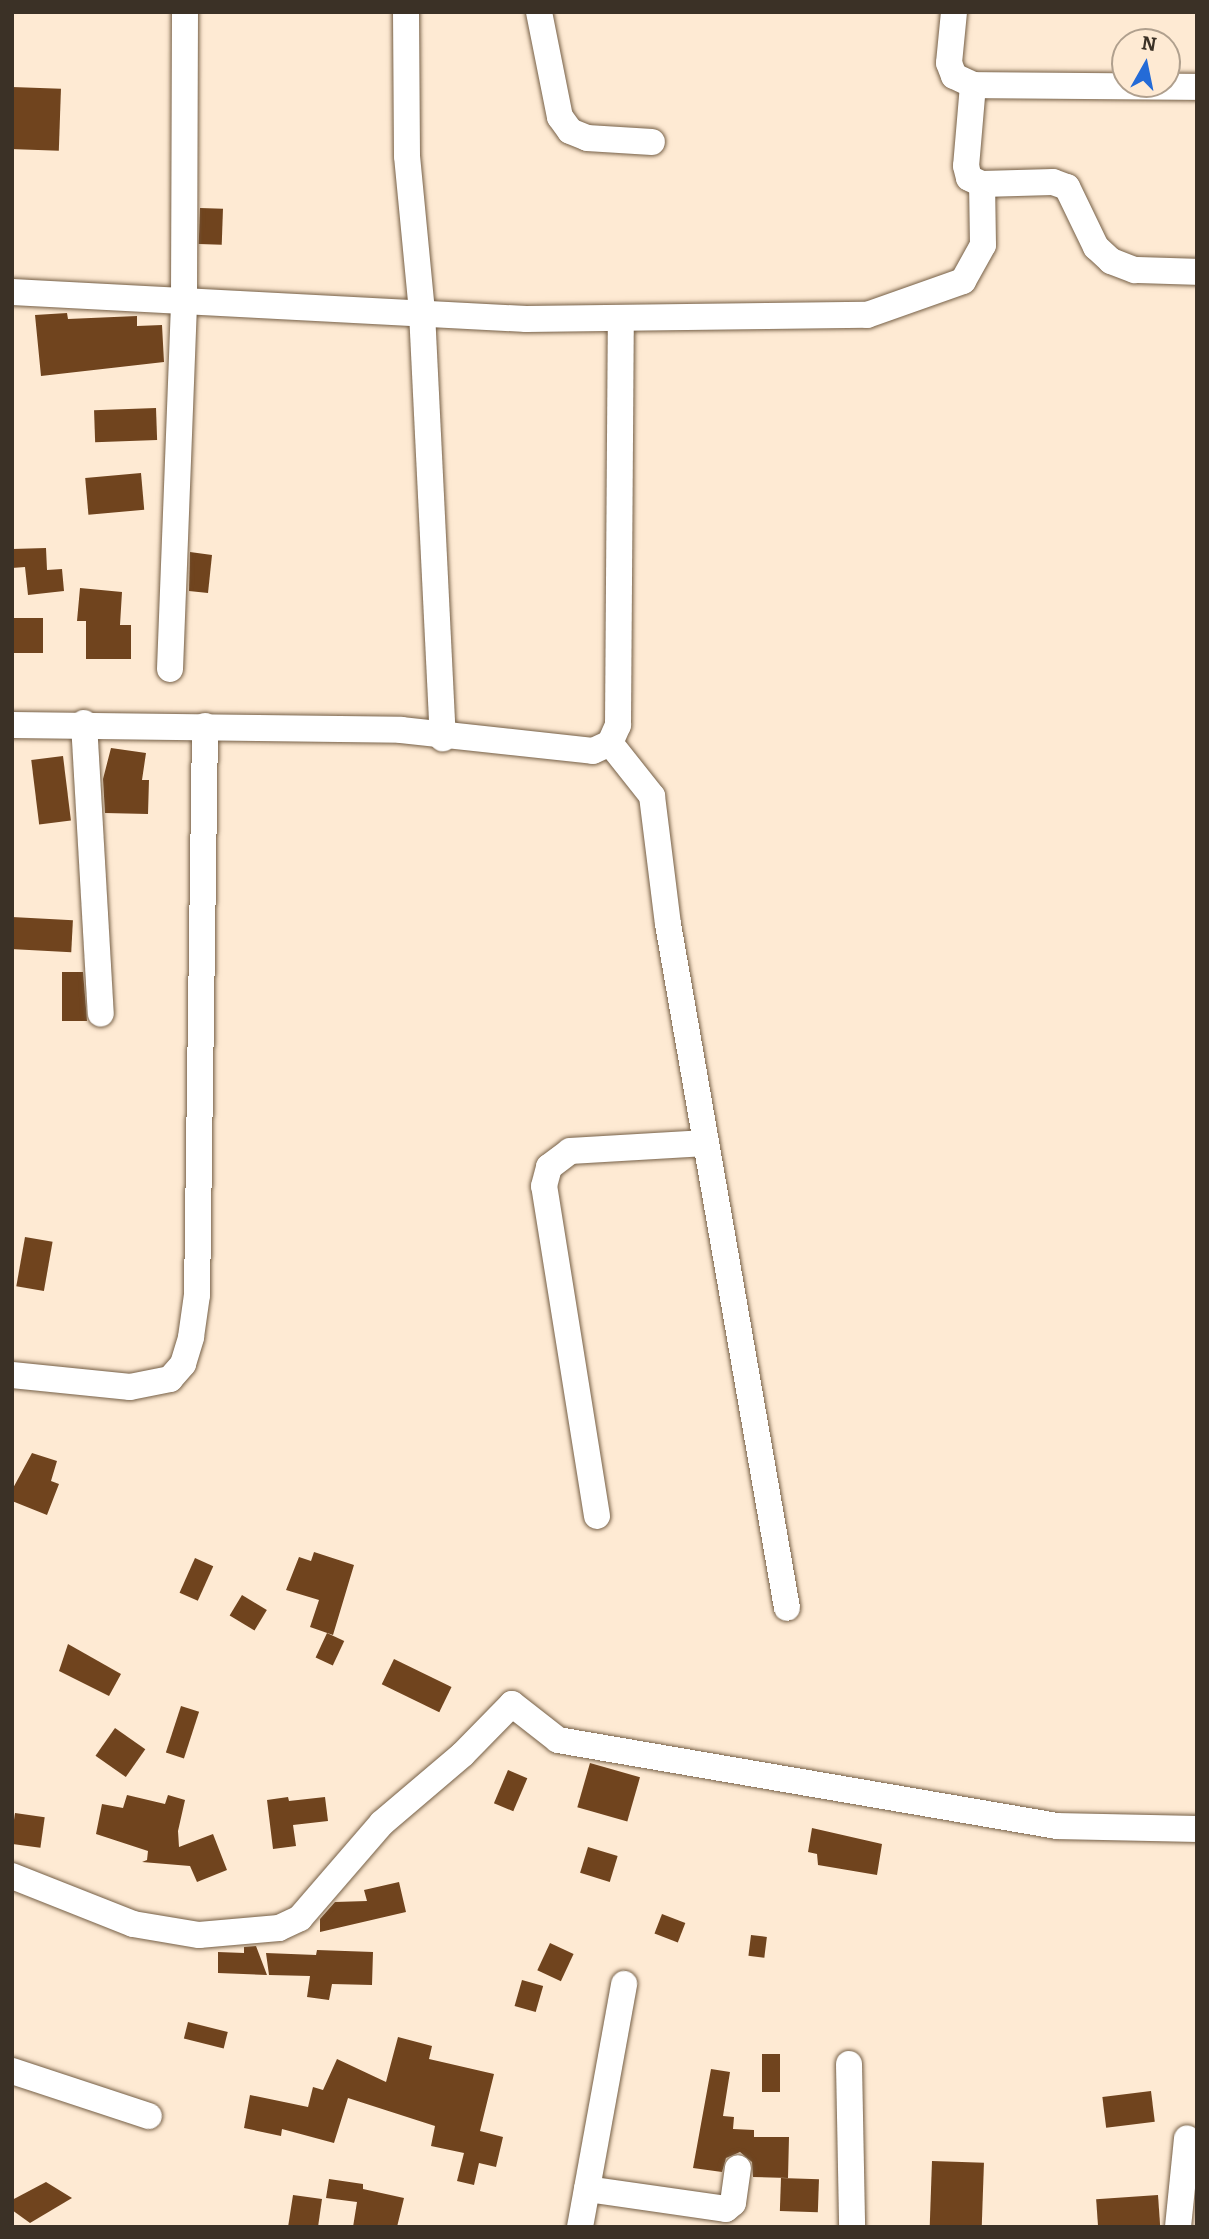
<!DOCTYPE html>
<html>
<head>
<meta charset="utf-8">
<style>
	body { margin:0 }
	#map { position:relative; width:1209px; height:2239px; overflow:hidden; background:#feead3; font-family:Bitter,serif }
	div>[style] { position:absolute }
	.building>* { inset:0; background:#70441e; transform-origin:0 0 }
	.roads { filter:drop-shadow(0 0 2px #755f46) drop-shadow(0 0 2px #755f46) }
	.street>* { height:26px; margin:-13px; padding:0 13px; transform-origin:13px; border-radius:13px; background:#fff }
	span { translate:-50% -50%; white-space:nowrap; text-align:center; line-height:1.15; -webkit-text-stroke:7px #feead3; paint-order:stroke }
	.frame { position:absolute; inset:0; border:14px solid #3b3126; pointer-events:none }
	.north { position:absolute; left:1111px; top:28px; width:70px; height:70px; box-sizing:border-box; background:#feead3; border:2px solid #b0a08e; border-radius:50%; rotate:9deg; font-size:19px; font-weight:700; line-height:28px; text-align:center; color:#3b3126 }
	.north::after { content:''; display:block; margin:auto; width:24px; height:32px; background:#246bd7; clip-path:polygon(50% 0,100% 100%,50% 72%,0 100%) }
</style>
</head>
<body>
<div id="map">
	<div class="building">
		<div style="left:12px;top:87px;width:49px;height:62px;rotate:2deg"></div>
		<div style="left:200px;top:208px;width:23px;height:36px;rotate:2deg"></div>
		<div style="clip-path:polygon(67px 313px,68px 319px,137px 316px,137px 326px,162px 325px,164px 362px,41px 376px,35px 315px)"></div>
		<div style="left:156px;top:408px;width:32px;height:62px;rotate:88deg"></div>
		<div style="left:141px;top:473px;width:37px;height:56px;rotate:85deg"></div>
		<div style="clip-path:polygon(46px 548px,47px 570px,62px 569px,64px 591px,28px 595px,25px 567px,12px 568px,12px 549px)"></div>
		<div style="clip-path:polygon(190px 552px,212px 555px,208px 593px,189px 591px)"></div>
		<div style="clip-path:polygon(80px 588px,122px 592px,120px 625px,131px 625px,131px 659px,86px 659px,86px 621px,77px 621px)"></div>
		<div style="left:12px;top:618px;width:31px;height:35px"></div>
		<div style="clip-path:polygon(111px 748px,146px 753px,142px 780px,149px 780px,148px 814px,105px 813px,103px 779px)"></div>
		<div style="left:63px;top:756px;width:65px;height:32px;rotate:83deg"></div>
		<div style="left:12px;top:917px;width:61px;height:32px;rotate:3deg"></div>
		<div style="clip-path:polygon(62px 972px,83px 972px,87px 1021px,62px 1021px)"></div>
		<div style="left:25px;top:1237px;width:28px;height:50px;rotate:10deg"></div>
		<div style="clip-path:polygon(32px 1453px,57px 1461px,51px 1481px,59px 1484px,47px 1515px,12px 1501px,12px 1490px)"></div>
		<div style="clip-path:polygon(314px 1552px,354px 1565px,333px 1635px,310px 1627px,319px 1600px,286px 1590px,299px 1557px,311px 1561px)"></div>
		<div style="left:195px;top:1558px;width:20px;height:38px;rotate:24deg"></div>
		<div style="left:242px;top:1595px;width:29px;height:24px;rotate:31deg"></div>
		<div style="left:327px;top:1633px;width:19px;height:27px;rotate:25deg"></div>
		<div style="clip-path:polygon(68px 1644px,121px 1674px,109px 1696px,59px 1671px)"></div>
		<div style="left:394px;top:1659px;width:64px;height:28px;rotate:26deg"></div>
		<div style="left:181px;top:1706px;width:19px;height:49px;rotate:18deg"></div>
		<div style="left:115px;top:1728px;width:37px;height:34px;rotate:35deg"></div>
		<div style="left:590px;top:1763px;width:52px;height:46px;rotate:16deg"></div>
		<div style="left:508px;top:1770px;width:21px;height:36px;rotate:23deg"></div>
		<div style="clip-path:polygon(127px 1795px,165px 1804px,168px 1795px,185px 1800px,178px 1831px,179px 1847px,213px 1834px,227px 1870px,197px 1882px,190px 1866px,142px 1862px,147px 1860px,148px 1851px,96px 1834px,102px 1804px,123px 1808px)"></div>
		<div style="clip-path:polygon(288px 1797px,289px 1801px,325px 1797px,328px 1821px,293px 1825px,296px 1846px,273px 1849px,267px 1800px)"></div>
		<div style="left:15px;top:1813px;width:30px;height:31px;rotate:8deg"></div>
		<div style="clip-path:polygon(812px 1828px,882px 1844px,877px 1875px,818px 1865px,817px 1854px,808px 1852px)"></div>
		<div style="left:588px;top:1847px;width:31px;height:27px;rotate:17deg"></div>
		<div style="clip-path:polygon(399px 1882px,406px 1912px,320px 1932px,320px 1919px,335px 1902px,367px 1901px,364px 1890px)"></div>
		<div style="left:662px;top:1914px;width:25px;height:21px;rotate:21deg"></div>
		<div style="left:751px;top:1935px;width:16px;height:21px;rotate:7deg"></div>
		<div style="left:550px;top:1943px;width:26px;height:30px;rotate:25deg"></div>
		<div style="clip-path:polygon(256px 1946px,267px 1975px,218px 1973px,218px 1952px,244px 1953px,244px 1947px)"></div>
		<div style="clip-path:polygon(317px 1950px,373px 1952px,372px 1985px,332px 1984px,329px 2000px,307px 1997px,310px 1976px,269px 1975px,266px 1953px,316px 1955px)"></div>
		<div style="left:522px;top:1980px;width:22px;height:27px;rotate:16deg"></div>
		<div style="left:188px;top:2022px;width:41px;height:17px;rotate:14deg"></div>
		<div style="clip-path:polygon(398px 2037px,432px 2046px,429px 2059px,494px 2074px,480px 2131px,503px 2137px,496px 2167px,479px 2163px,474px 2185px,457px 2181px,464px 2153px,431px 2146px,435px 2126px,348px 2098px,334px 2143px,282px 2129px,281px 2136px,244px 2128px,250px 2095px,308px 2107px,313px 2087px,323px 2090px,337px 2059px,386px 2082px)"></div>
		<div style="left:762px;top:2054px;width:18px;height:38px"></div>
		<div style="clip-path:polygon(711px 2069px,730px 2072px,723px 2116px,734px 2117px,733px 2129px,754px 2130px,754px 2137px,789px 2137px,788px 2178px,753px 2177px,752px 2162px,740px 2152px,726px 2158px,722px 2172px,693px 2168px)"></div>
		<div style="left:1151px;top:2091px;width:31px;height:49px;rotate:83deg"></div>
		<div style="left:932px;top:2161px;width:52px;height:66px;rotate:2deg"></div>
		<div style="left:781px;top:2178px;width:38px;height:33px;rotate:2deg"></div>
		<div style="clip-path:polygon(329px 2179px,363px 2184px,363px 2189px,404px 2198px,397px 2227px,353px 2227px,357px 2202px,326px 2198px)"></div>
		<div style="clip-path:polygon(46px 2182px,72px 2198px,30px 2223px,12px 2210px,12px 2200px)"></div>
		<div style="clip-path:polygon(293px 2195px,322px 2199px,318px 2227px,288px 2227px)"></div>
		<div style="left:1158px;top:2195px;width:32px;height:62px;rotate:86deg"></div>
	</div>
	<div class="roads">
		<div class="street">
			<div style="left:406px;top:12px;width:144px;rotate:89.6deg"></div>
			<div style="left:407px;top:156px;width:157px;rotate:84.5deg"></div>
			<div style="left:422px;top:312px;width:427px;rotate:87.2deg"></div>
			<div style="left:539px;top:12px;width:107px;rotate:78.7deg"></div>
			<div style="left:560px;top:117px;width:17px;rotate:54deg"></div>
			<div style="left:570px;top:131px;width:18px;rotate:22deg"></div>
			<div style="left:587px;top:138px;width:65px;rotate:3.5deg"></div>
			<div style="left:954px;top:12px;width:51px;rotate:95.6deg"></div>
			<div style="left:949px;top:63px;width:14px;rotate:69deg"></div>
			<div style="left:954px;top:76px;width:21px;rotate:25deg"></div>
			<div style="left:973px;top:85px;width:224px;rotate:0.5deg"></div>
			<div style="left:973px;top:85px;width:81px;rotate:94.9deg"></div>
			<div style="left:966px;top:166px;width:12px;rotate:76deg"></div>
			<div style="left:969px;top:178px;width:14px;rotate:25deg"></div>
			<div style="left:982px;top:184px;width:71px;rotate:-1.6deg"></div>
			<div style="left:1053px;top:182px;width:15px;rotate:20deg"></div>
			<div style="left:1067px;top:187px;width:67px;rotate:64.2deg"></div>
			<div style="left:1096px;top:247px;width:21px;rotate:43deg"></div>
			<div style="left:1111px;top:261px;width:26px;rotate:21deg"></div>
			<div style="left:1135px;top:270px;width:62px;rotate:1.8deg"></div>
			<div style="left:12px;top:292px;width:515px;rotate:3.01deg"></div>
			<div style="left:526px;top:319px;width:341px;rotate:-0.7deg"></div>
			<div style="left:867px;top:315px;width:102px;rotate:-19.5deg"></div>
			<div style="left:963px;top:281px;width:41px;rotate:-60.9deg"></div>
			<div style="left:983px;top:245px;width:61px;rotate:-90.9deg"></div>
			<div style="left:170px;top:669px;width:371px;rotate:-87.8deg"></div>
			<div style="left:184px;top:298px;width:286px;rotate:-89.8deg"></div>
			<div style="left:84px;top:723px;width:291px;rotate:86.7deg"></div>
			<div style="left:12px;top:725px;width:389px;rotate:0.7deg"></div>
			<div style="left:401px;top:730px;width:193px;rotate:6.2deg"></div>
			<div style="left:593px;top:751px;width:19px;rotate:-25deg"></div>
			<div style="left:610px;top:743px;width:20px;rotate:-66deg"></div>
			<div style="left:618px;top:725px;width:407px;rotate:-89.6deg"></div>
			<div style="left:610px;top:743px;width:68px;rotate:51.6deg"></div>
			<div style="left:652px;top:796px;width:129px;rotate:82.9deg"></div>
			<div style="left:668px;top:924px;width:694px;rotate:80.13deg"></div>
			<div style="left:12px;top:1375px;width:119px;rotate:5.8deg"></div>
			<div style="left:130px;top:1387px;width:41px;rotate:-11.3deg"></div>
			<div style="left:170px;top:1379px;width:20px;rotate:-49deg"></div>
			<div style="left:183px;top:1364px;width:28px;rotate:-73deg"></div>
			<div style="left:191px;top:1337px;width:42px;rotate:-81.9deg"></div>
			<div style="left:197px;top:1295px;width:569px;rotate:-89.19deg"></div>
			<div style="left:597px;top:1516px;width:334px;rotate:-99.1deg"></div>
			<div style="left:544px;top:1186px;width:20px;rotate:-75deg"></div>
			<div style="left:549px;top:1167px;width:26px;rotate:-37deg"></div>
			<div style="left:570px;top:1151px;width:136px;rotate:-3.4deg"></div>
			<div style="left:12px;top:1876px;width:130px;rotate:21.6deg"></div>
			<div style="left:133px;top:1924px;width:67px;rotate:9.5deg"></div>
			<div style="left:199px;top:1935px;width:80px;rotate:-5deg"></div>
			<div style="left:279px;top:1928px;width:23px;rotate:-25deg"></div>
			<div style="left:300px;top:1918px;width:125px;rotate:-49.2deg"></div>
			<div style="left:382px;top:1823px;width:106px;rotate:-40.4deg"></div>
			<div style="left:463px;top:1754px;width:70px;rotate:-45.6deg"></div>
			<div style="left:512px;top:1704px;width:58px;rotate:38deg"></div>
			<div style="left:558px;top:1740px;width:506px;rotate:9.78deg"></div>
			<div style="left:1057px;top:1826px;width:140px;rotate:1.2deg"></div>
			<div style="left:849px;top:2064px;width:163px;rotate:88.9deg"></div>
			<div style="left:12px;top:2071px;width:144px;rotate:18.2deg"></div>
			<div style="left:587px;top:2189px;width:140px;rotate:8.2deg"></div>
			<div style="left:726px;top:2209px;width:9px;rotate:-41deg"></div>
			<div style="left:733px;top:2203px;width:35px;rotate:-82deg"></div>
			<div style="left:580px;top:2227px;width:247px;rotate:-79.7deg"></div>
			<div style="left:1178px;top:2227px;width:89px;rotate:-84.2deg"></div>
		</div>
	</div>
	<div class="frame"></div>
	<div class="north">N</div>
</div>
</body>
</html>
